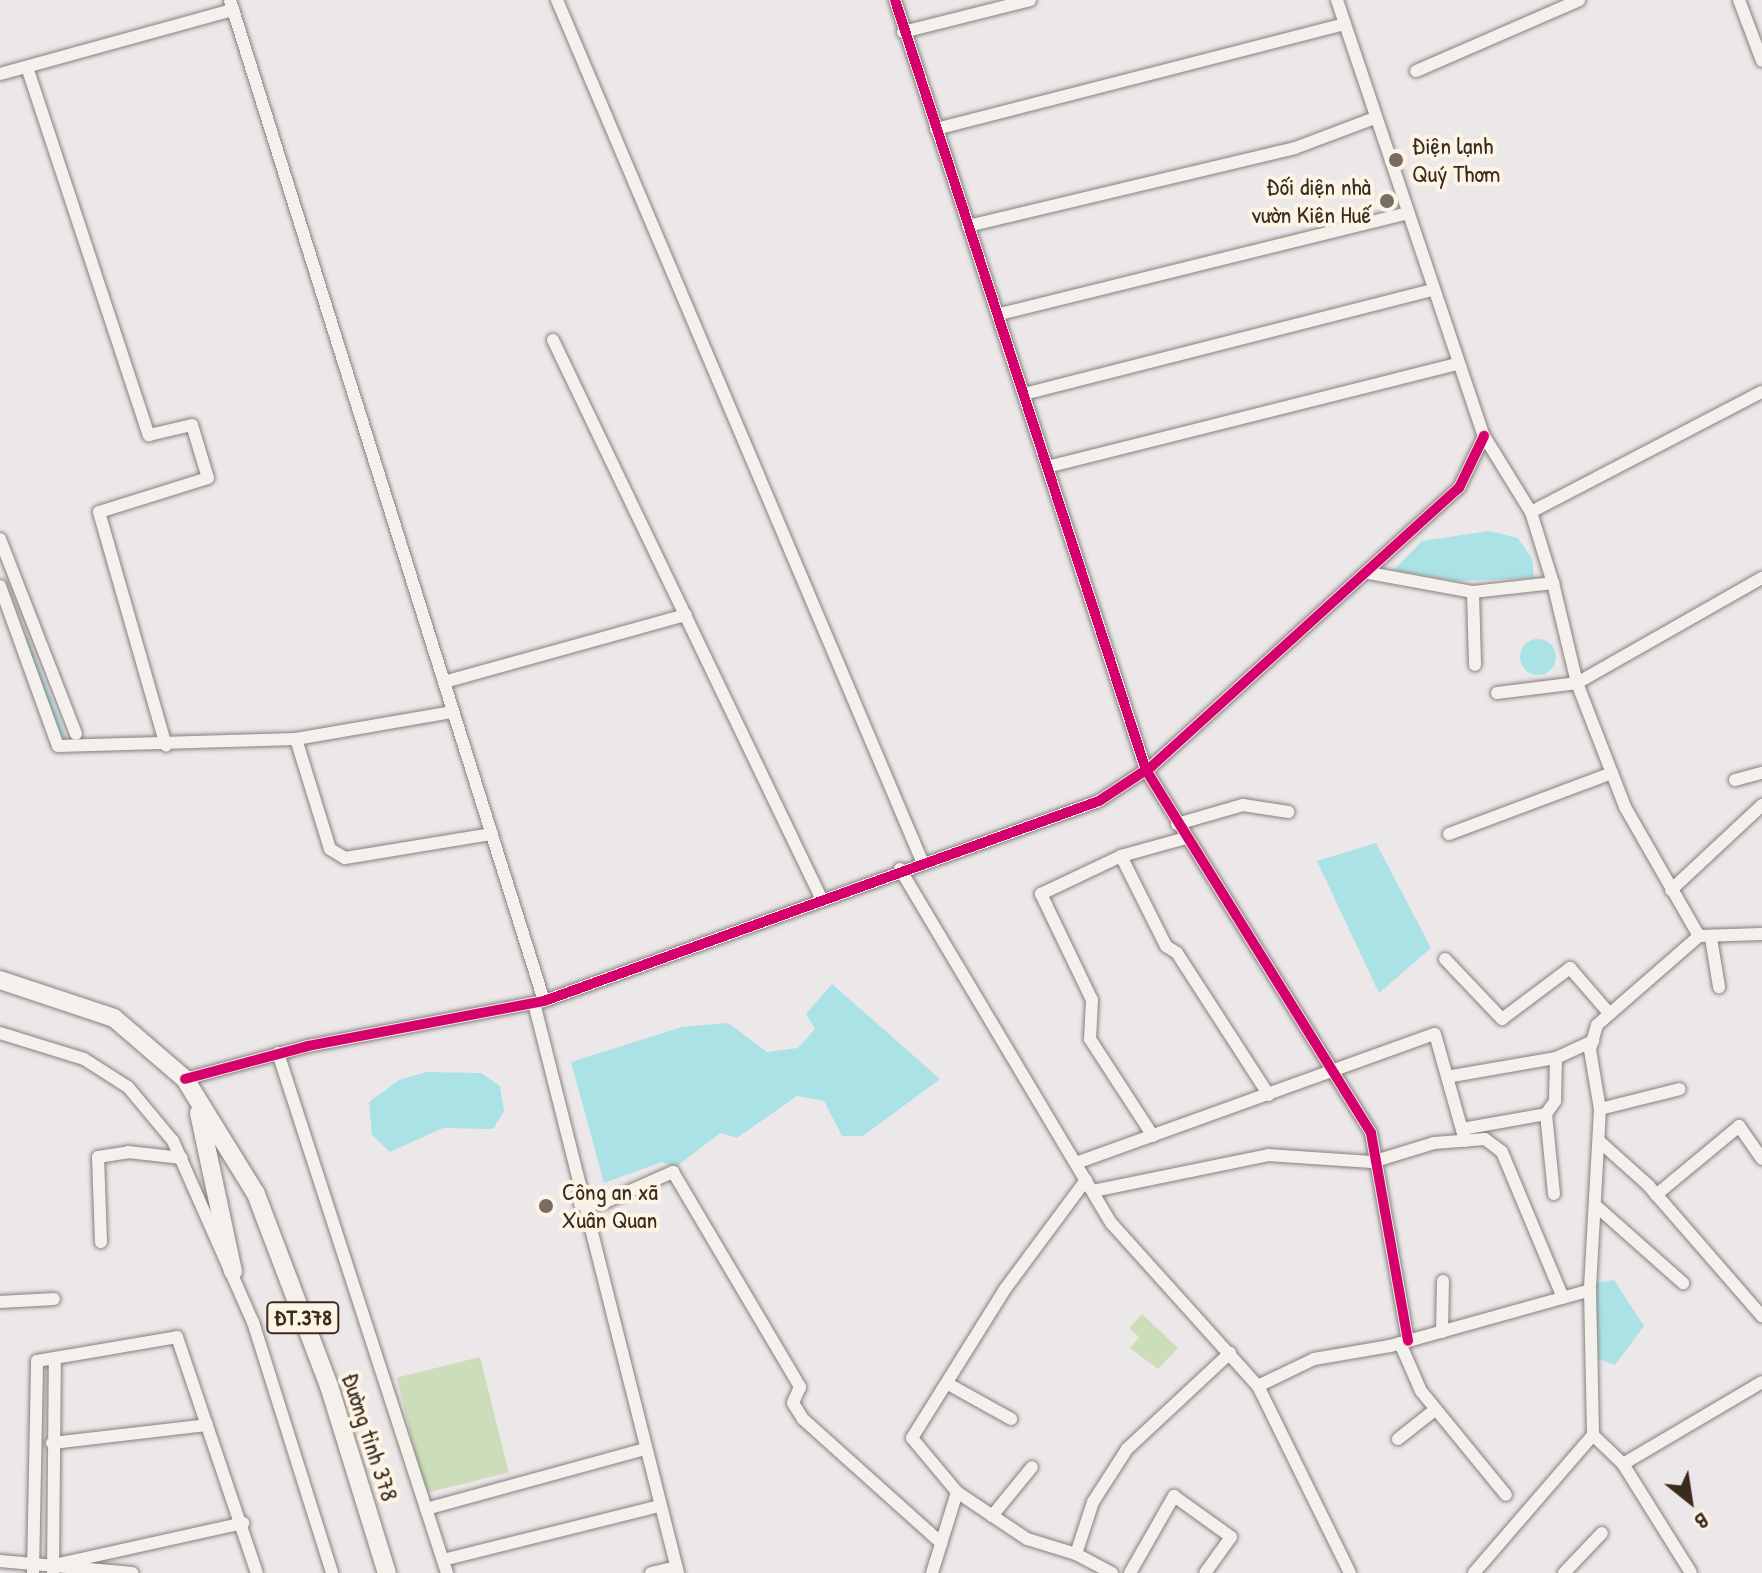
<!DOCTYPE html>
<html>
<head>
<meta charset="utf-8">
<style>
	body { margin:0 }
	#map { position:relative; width:1762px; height:1573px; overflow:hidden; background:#ece7e9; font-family:"Patrick Hand",sans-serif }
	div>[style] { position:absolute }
	.green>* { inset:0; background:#ccdeb9; transform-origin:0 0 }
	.water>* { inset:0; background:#abe2e6 }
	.round { border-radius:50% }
	.stream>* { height:4px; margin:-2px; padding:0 2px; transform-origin:2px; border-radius:2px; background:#abe2e6 }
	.roads { filter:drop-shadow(0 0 2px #86807e) drop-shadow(0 0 2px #86807e) }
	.minor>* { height:12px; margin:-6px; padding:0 6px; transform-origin:6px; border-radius:6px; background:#f4f0ec }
	.primary>* { height:18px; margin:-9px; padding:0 9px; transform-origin:9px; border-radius:9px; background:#f4f0ec }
	.cycleway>* { height:10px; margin:-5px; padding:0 5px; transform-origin:5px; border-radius:5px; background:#d6006c }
	.dots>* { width:22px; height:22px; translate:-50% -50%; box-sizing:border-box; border:4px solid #fcf5e5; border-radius:50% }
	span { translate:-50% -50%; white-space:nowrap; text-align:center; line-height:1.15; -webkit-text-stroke:8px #fcf5e5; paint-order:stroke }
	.shield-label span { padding:2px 6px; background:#fcf5e5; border:2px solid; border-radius:6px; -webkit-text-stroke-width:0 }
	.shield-label { font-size:22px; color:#3b2a1e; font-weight:700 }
	.poi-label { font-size:24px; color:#3b2a1e }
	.left { translate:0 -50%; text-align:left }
	.right { translate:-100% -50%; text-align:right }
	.street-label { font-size:24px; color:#3b2a1e }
	.north { position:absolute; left:1650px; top:1461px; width:80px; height:80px; -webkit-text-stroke:6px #fcf5e5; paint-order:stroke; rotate:150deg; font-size:22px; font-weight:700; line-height:32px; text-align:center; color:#3b2a1e }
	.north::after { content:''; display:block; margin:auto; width:28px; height:36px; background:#3b2a1e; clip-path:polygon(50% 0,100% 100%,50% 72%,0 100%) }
</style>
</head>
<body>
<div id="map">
	<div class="green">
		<div style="clip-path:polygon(1142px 1314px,1178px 1348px,1158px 1369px,1130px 1348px,1139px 1337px,1129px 1328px)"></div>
		<div style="left:480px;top:1357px;width:119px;height:86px;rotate:76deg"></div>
	</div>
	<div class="water">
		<div style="clip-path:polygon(1489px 531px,1518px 538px,1532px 559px,1534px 578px,1457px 581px,1394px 570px,1422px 541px)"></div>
		<div class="round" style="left:1520px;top:639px;width:36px;height:36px"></div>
		<div style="clip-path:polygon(1376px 843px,1431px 948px,1379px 993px,1317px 861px)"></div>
		<div style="clip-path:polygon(832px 984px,940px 1079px,863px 1136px,842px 1136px,824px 1101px,797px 1096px,737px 1138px,720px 1133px,676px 1167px,662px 1162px,604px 1183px,571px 1062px,682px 1027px,728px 1023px,767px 1052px,798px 1048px,815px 1029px,806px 1014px)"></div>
		<div style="clip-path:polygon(426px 1072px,481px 1073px,500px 1086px,504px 1111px,493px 1129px,443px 1128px,390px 1152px,372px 1135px,369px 1102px,399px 1080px)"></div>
		<div style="clip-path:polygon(1614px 1280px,1644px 1326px,1615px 1365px,1599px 1359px,1595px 1283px)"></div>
	</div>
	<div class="stream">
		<div style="left:26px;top:639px;width:110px;rotate:68.6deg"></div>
	</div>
	<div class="roads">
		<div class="minor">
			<div style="left:230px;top:0;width:1049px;rotate:72.58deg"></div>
			<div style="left:557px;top:0;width:935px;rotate:67.03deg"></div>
			<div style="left:895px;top:0;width:810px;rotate:71.95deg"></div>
			<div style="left:1146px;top:770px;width:427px;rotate:58.2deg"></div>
			<div style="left:1371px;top:1133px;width:211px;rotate:79.9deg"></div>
			<div style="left:1337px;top:0;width:460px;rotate:71.4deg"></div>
			<div style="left:1484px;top:436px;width:89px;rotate:58.3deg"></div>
			<div style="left:1531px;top:512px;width:74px;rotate:72.8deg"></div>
			<div style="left:1739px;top:0;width:65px;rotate:69.3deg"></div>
			<div style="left:903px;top:32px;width:131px;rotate:-14.1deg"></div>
			<div style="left:27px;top:67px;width:388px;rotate:71.7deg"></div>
			<div style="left:149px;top:435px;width:44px;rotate:-13.1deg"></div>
			<div style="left:192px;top:425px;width:55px;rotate:73.2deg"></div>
			<div style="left:208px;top:478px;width:114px;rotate:162.7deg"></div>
			<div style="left:99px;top:512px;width:243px;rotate:74deg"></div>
			<div style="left:1416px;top:71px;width:178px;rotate:-23.5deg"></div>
			<div style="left:0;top:74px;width:242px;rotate:-15.4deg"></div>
			<div style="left:936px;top:129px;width:421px;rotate:-14.4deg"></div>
			<div style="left:968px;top:226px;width:336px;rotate:-13.4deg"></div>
			<div style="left:1295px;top:148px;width:82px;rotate:-20.6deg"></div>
			<div style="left:1000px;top:314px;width:417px;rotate:-13.9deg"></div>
			<div style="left:553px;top:340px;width:621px;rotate:64.34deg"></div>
			<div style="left:1028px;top:393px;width:417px;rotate:-14.3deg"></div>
			<div style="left:1051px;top:466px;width:420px;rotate:-14.1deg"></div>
			<div style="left:1531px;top:512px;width:260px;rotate:-27.5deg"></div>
			<div style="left:0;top:539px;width:209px;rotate:68.7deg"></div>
			<div style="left:1369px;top:573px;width:106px;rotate:10.4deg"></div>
			<div style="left:1473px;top:592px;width:81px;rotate:-6.4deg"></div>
			<div style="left:1553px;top:583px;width:103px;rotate:76.5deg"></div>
			<div style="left:1577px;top:683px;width:133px;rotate:68.8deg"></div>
			<div style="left:1625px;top:807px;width:149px;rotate:60.2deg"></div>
			<div style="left:1699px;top:936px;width:135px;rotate:138.9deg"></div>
			<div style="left:1597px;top:1025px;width:26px;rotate:106deg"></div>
			<div style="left:1590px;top:1050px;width:60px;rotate:80.4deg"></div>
			<div style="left:1600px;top:1109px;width:181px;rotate:93.2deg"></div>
			<div style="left:1590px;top:1290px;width:145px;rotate:88.8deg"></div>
			<div style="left:1593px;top:1435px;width:182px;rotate:130.8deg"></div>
			<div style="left:0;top:586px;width:170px;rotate:70.1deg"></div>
			<div style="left:58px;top:746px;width:238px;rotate:-1.7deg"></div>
			<div style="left:296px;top:739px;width:159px;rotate:-9.8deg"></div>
			<div style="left:1473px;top:592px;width:73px;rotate:88.4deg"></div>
			<div style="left:444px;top:682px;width:251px;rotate:-15.5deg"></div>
			<div style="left:1497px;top:693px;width:81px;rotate:-7.1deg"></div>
			<div style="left:1577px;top:683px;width:213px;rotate:-29.6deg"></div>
			<div style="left:296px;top:739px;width:115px;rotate:72.8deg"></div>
			<div style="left:330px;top:849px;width:17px;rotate:31deg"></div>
			<div style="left:345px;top:858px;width:149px;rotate:-9.3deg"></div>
			<div style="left:1735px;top:780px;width:28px;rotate:-15deg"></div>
			<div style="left:1177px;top:824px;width:69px;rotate:-16.1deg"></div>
			<div style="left:1243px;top:805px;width:46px;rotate:8.8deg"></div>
			<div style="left:1449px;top:834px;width:174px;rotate:-20.5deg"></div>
			<div style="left:1121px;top:856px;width:101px;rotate:63.4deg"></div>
			<div style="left:1166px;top:946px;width:13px;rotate:32deg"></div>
			<div style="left:1177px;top:953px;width:169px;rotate:57.1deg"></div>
			<div style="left:900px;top:869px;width:413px;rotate:59.2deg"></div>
			<div style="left:1112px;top:1224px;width:218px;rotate:48deg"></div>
			<div style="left:1258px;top:1386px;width:208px;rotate:63.8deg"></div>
			<div style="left:1671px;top:890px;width:125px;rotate:-43deg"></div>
			<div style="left:1699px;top:936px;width:63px;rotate:-1.8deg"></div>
			<div style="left:1711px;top:938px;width:50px;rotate:80.7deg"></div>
			<div style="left:1445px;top:959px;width:83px;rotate:46.5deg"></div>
			<div style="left:1502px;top:1019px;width:85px;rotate:-36.9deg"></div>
			<div style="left:1570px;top:968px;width:60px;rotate:49.1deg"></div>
			<div style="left:534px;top:1003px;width:588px;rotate:75.82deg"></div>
			<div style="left:0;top:1033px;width:88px;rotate:17.2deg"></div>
			<div style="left:84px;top:1059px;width:52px;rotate:32.5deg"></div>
			<div style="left:128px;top:1087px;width:70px;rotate:50.2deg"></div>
			<div style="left:173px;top:1141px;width:198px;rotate:66.2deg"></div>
			<div style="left:253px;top:1322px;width:263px;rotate:72.5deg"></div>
			<div style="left:278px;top:1053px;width:547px;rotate:72deg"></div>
			<div style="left:1452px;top:1076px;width:106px;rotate:-9.8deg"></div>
			<div style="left:1556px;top:1058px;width:41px;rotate:-24.7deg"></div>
			<div style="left:185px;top:1079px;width:127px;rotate:-15deg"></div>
			<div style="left:308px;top:1046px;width:240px;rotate:-10.8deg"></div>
			<div style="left:544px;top:1001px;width:590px;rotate:-19.82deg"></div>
			<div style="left:1099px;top:801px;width:64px;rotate:-33.4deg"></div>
			<div style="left:1152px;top:766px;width:414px;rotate:-42.2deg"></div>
			<div style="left:1459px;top:488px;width:58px;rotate:-64.3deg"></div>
			<div style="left:1600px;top:1109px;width:82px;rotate:-14deg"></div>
			<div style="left:1462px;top:1129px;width:85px;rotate:-10.1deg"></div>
			<div style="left:1153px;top:1136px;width:116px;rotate:-123deg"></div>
			<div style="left:1090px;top:1039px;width:39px;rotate:-87deg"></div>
			<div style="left:1092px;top:1000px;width:118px;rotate:-115.7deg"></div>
			<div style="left:1041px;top:894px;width:89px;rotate:-25.4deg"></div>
			<div style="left:1121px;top:856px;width:67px;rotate:-15.5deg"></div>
			<div style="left:1599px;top:1141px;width:66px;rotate:41.9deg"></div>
			<div style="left:1648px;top:1185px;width:174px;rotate:49deg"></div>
			<div style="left:1076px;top:1163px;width:381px;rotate:-19.8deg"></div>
			<div style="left:1435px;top:1034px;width:111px;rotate:74.3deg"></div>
			<div style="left:1093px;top:1191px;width:179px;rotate:-11.6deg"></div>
			<div style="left:1268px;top:1155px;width:104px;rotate:3.9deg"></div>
			<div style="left:1372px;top:1162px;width:65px;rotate:-17deg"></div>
			<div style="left:1434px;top:1143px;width:51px;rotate:-4.5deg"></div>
			<div style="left:1485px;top:1139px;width:21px;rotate:37deg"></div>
			<div style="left:1502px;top:1152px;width:158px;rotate:67.3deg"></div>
			<div style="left:1554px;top:1194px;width:80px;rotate:-95.7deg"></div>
			<div style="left:1546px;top:1114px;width:16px;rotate:-55deg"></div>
			<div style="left:1555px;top:1101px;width:43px;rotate:-88.7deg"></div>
			<div style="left:1656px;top:1195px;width:108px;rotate:-39.7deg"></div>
			<div style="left:1739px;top:1126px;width:40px;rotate:55.1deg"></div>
			<div style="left:580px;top:1204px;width:23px;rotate:-2deg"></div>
			<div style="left:603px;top:1203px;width:77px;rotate:-23.9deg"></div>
			<div style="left:673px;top:1172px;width:250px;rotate:59.4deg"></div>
			<div style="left:800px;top:1387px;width:17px;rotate:114deg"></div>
			<div style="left:793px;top:1403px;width:19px;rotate:58deg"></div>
			<div style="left:803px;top:1419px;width:186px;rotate:41.9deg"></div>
			<div style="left:1595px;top:1205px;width:118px;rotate:41.6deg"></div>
			<div style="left:101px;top:1242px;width:85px;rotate:-92deg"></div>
			<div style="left:98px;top:1157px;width:30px;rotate:-9deg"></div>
			<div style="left:128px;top:1152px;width:54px;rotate:6.3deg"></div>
			<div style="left:0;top:1302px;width:54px;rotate:-3.2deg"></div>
			<div style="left:1442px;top:1332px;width:51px;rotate:-88.9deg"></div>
			<div style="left:1400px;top:1343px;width:52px;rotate:66.4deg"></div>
			<div style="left:1421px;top:1391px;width:134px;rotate:50.7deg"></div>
			<div style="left:950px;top:1385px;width:70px;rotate:29.1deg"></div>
			<div style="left:1258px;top:1386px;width:62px;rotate:-25.7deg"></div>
			<div style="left:1314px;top:1359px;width:77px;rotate:-9.7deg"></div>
			<div style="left:1390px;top:1346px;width:208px;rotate:-15.6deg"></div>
			<div style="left:1593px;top:1435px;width:42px;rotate:44deg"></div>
			<div style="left:1623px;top:1464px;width:161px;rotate:-30.5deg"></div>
			<div style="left:1398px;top:1439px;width:48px;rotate:-38.3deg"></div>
			<div style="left:52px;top:1443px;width:156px;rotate:-6.6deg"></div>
			<div style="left:1623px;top:1464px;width:128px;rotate:58deg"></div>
			<div style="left:426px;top:1509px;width:228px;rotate:-15.3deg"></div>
			<div style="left:992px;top:1516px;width:63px;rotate:-50.8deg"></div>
			<div style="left:1076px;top:1554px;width:51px;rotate:-163deg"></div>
			<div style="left:1027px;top:1539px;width:84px;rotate:-146.1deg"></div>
			<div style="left:957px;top:1492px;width:70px;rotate:-129.8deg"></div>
			<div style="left:912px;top:1438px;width:176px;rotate:-58deg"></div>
			<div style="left:1005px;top:1289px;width:136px;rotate:-53.4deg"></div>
			<div style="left:443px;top:1560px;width:223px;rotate:-14deg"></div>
			<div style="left:0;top:1561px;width:133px;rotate:5.2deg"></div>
			<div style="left:54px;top:1565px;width:194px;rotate:-12.5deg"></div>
			<div style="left:33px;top:1573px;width:212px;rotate:-88.9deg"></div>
			<div style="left:37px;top:1361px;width:142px;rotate:-9.7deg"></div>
			<div style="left:177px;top:1337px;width:249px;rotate:71.3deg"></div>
			<div style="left:53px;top:1573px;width:214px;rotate:-89.5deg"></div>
			<div style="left:651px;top:1573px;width:26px;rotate:-13deg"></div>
			<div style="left:932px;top:1573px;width:85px;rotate:-72.8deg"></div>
			<div style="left:1112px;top:1573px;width:41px;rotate:-152.2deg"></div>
			<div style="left:1076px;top:1554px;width:55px;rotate:-71.9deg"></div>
			<div style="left:1093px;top:1502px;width:63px;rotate:-57.3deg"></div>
			<div style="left:1127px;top:1449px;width:141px;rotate:-43deg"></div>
			<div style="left:1130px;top:1573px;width:89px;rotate:-60.3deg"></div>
			<div style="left:1174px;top:1496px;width:70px;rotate:35.7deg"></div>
			<div style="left:1231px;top:1537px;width:44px;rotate:125.8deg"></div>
			<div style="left:1564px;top:1573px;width:55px;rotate:-46.5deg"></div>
		</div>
		<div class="primary">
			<div style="left:0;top:980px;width:120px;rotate:18.4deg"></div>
			<div style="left:114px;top:1018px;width:94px;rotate:40.7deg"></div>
			<div style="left:185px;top:1079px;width:135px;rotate:58.3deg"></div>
			<div style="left:256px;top:1194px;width:205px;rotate:69.2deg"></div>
			<div style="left:329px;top:1386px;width:196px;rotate:72.8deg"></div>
			<div style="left:199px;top:1113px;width:162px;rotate:77.9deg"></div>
		</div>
	</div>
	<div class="cycleway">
		<div style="left:895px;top:0;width:810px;rotate:71.95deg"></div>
		<div style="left:1146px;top:770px;width:427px;rotate:58.2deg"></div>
		<div style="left:1371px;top:1133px;width:211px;rotate:79.9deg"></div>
		<div style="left:185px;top:1079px;width:127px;rotate:-15deg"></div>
		<div style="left:308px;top:1046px;width:240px;rotate:-10.8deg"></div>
		<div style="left:544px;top:1001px;width:590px;rotate:-19.82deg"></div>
		<div style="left:1099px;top:801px;width:64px;rotate:-33.4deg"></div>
		<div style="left:1152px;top:766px;width:414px;rotate:-42.2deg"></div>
		<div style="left:1459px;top:488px;width:58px;rotate:-64.3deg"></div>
	</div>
	<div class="dots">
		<div style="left:1396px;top:160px;background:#796c65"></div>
		<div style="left:1387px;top:201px;background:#796c65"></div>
		<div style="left:546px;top:1206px;background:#796c65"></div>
	</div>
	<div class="shield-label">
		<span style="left:303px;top:1318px">ĐT.378</span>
	</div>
	<div class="poi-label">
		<span class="left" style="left:1412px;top:160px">Điện lạnh<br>Quý Thơm</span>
		<span class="right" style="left:1371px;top:201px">Đối diện nhà<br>vườn Kiên Huế</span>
		<span class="left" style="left:562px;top:1206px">Công an xã<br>Xuân Quan</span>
	</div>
	<div class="street-label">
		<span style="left:370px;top:1437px;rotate:72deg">Đường tỉnh 378</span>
	</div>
	<div class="north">B</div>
</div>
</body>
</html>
